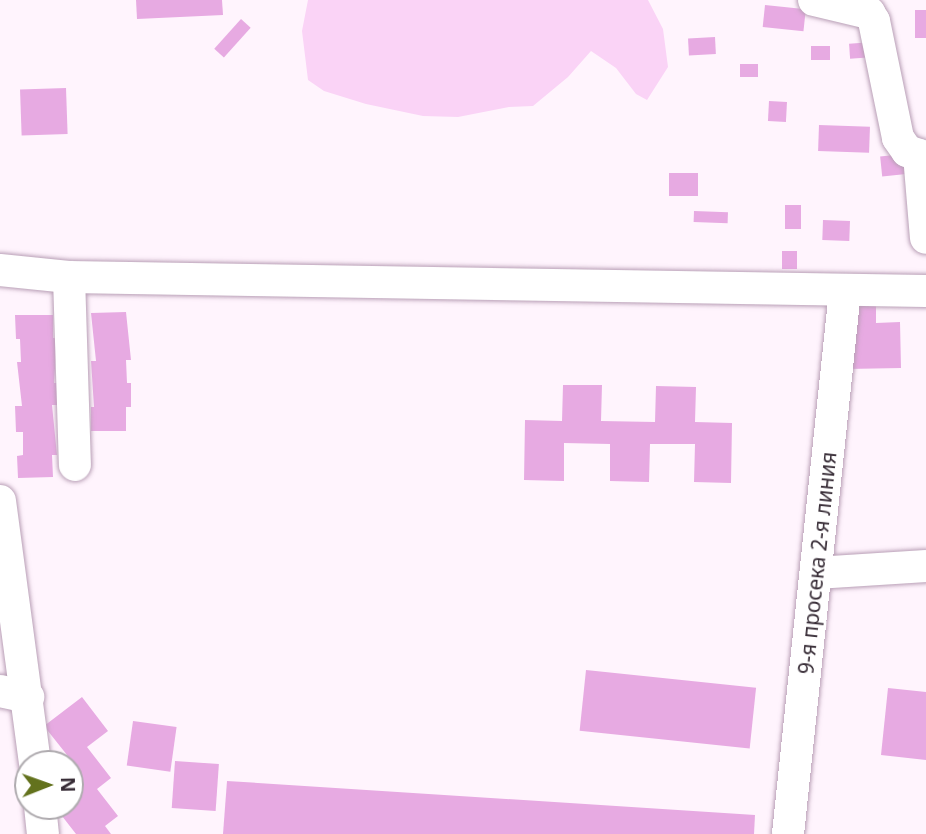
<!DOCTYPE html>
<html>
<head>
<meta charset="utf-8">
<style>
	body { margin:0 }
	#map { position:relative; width:926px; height:834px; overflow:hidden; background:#fff4fd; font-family:"Noto Sans",sans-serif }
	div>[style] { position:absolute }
	.green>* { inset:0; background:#fad3f6 }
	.building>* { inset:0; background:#e7aae2; transform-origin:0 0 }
	.roads { filter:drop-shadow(0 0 2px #b99fb6) drop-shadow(0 0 2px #b99fb6) }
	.minor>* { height:32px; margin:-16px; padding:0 16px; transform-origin:16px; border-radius:16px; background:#fff }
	span { translate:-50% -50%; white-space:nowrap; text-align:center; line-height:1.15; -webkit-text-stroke:5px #fff; paint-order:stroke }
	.street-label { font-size:21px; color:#372c36 }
	.north { position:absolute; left:14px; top:750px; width:70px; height:70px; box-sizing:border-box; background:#fff; border:2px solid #afabaf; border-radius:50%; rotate:89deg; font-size:19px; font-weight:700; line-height:28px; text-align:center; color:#372c36 }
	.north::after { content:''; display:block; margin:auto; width:24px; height:32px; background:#63721d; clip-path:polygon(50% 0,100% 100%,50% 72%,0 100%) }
</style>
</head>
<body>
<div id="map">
	<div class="green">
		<div style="clip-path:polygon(308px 0,648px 0,663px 29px,668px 67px,647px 100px,636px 94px,616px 68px,591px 51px,568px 77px,533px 106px,509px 107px,458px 117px,423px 116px,366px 104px,324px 91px,308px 80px,302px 31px)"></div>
	</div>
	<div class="building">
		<div style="clip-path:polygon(136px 0,222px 0,223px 15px,137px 19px)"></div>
		<div style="left:765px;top:5px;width:41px;height:22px;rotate:6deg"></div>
		<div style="left:915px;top:10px;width:11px;height:28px"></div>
		<div style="left:241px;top:19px;width:13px;height:40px;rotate:42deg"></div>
		<div style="left:715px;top:37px;width:17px;height:27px;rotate:87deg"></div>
		<div style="left:873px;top:42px;width:15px;height:24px;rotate:86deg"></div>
		<div style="left:811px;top:46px;width:19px;height:14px"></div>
		<div style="left:758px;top:64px;width:13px;height:18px;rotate:90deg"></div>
		<div style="left:66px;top:88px;width:46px;height:46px;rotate:88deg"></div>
		<div style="left:769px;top:101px;width:18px;height:20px;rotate:3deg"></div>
		<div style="left:819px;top:125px;width:51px;height:26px;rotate:2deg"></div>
		<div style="left:904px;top:154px;width:20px;height:24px;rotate:84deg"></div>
		<div style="left:669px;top:173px;width:29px;height:23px"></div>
		<div style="left:785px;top:205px;width:16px;height:24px"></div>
		<div style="left:694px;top:211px;width:34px;height:11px;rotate:2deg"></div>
		<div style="left:823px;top:220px;width:27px;height:20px;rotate:2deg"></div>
		<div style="left:782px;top:251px;width:15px;height:18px"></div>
		<div style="clip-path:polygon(876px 300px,876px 323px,900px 322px,901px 368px,847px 369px,846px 302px)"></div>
		<div style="clip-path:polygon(126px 312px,131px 360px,126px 360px,127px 383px,131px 383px,131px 407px,126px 407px,126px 431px,91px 431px,91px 407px,94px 407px,91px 361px,96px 361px,91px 313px)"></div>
		<div style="clip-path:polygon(15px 315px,53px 315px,53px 338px,57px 338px,54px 383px,58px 383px,59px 405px,52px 405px,57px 455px,52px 455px,53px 477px,18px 478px,17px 456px,23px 455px,23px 432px,16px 432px,15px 406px,22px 406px,17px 362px,21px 362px,20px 339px,16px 339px)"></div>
		<div style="clip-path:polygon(563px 385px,602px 385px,601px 421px,655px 422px,656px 386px,696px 387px,695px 422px,732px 423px,731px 483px,694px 482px,695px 444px,650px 444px,649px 482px,610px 481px,610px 444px,564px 443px,564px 481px,524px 480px,525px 420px,562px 421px)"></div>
		<div style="left:586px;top:670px;width:171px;height:61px;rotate:6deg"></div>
		<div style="clip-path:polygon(888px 688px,926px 692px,926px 760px,881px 755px)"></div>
		<div style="clip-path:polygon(82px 697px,108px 731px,87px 747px,111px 778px,97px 789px,118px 816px,105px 826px,111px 834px,76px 834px,62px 816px,76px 805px,70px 796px,70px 764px,66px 764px,71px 760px,44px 726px)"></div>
		<div style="left:133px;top:721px;width:44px;height:45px;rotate:8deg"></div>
		<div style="left:175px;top:761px;width:44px;height:47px;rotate:4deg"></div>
		<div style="clip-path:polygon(227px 781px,755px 815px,754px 834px,223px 834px)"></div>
	</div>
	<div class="roads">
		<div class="minor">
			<div style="left:814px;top:0;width:57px;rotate:13.3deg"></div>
			<div style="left:869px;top:13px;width:9px;rotate:58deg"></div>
			<div style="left:874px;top:21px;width:119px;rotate:78.4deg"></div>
			<div style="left:898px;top:138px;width:16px;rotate:55deg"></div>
			<div style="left:907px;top:151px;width:13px;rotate:18deg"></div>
			<div style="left:919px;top:155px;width:83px;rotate:85.2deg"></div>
			<div style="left:0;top:270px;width:69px;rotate:5.8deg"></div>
			<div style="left:69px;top:277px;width:857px;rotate:0.94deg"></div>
			<div style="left:69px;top:277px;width:188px;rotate:88.2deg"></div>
			<div style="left:0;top:501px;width:265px;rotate:82.4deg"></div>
			<div style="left:816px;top:573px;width:110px;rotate:-3.6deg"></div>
			<div style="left:0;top:691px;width:29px;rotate:12deg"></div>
			<div style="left:40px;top:806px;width:28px;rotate:84deg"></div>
			<div style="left:788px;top:834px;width:546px;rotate:-84.01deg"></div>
		</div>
	</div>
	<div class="street-label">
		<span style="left:817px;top:563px;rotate:-84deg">9-я просека 2-я линия</span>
	</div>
	<div class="north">N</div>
</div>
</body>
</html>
